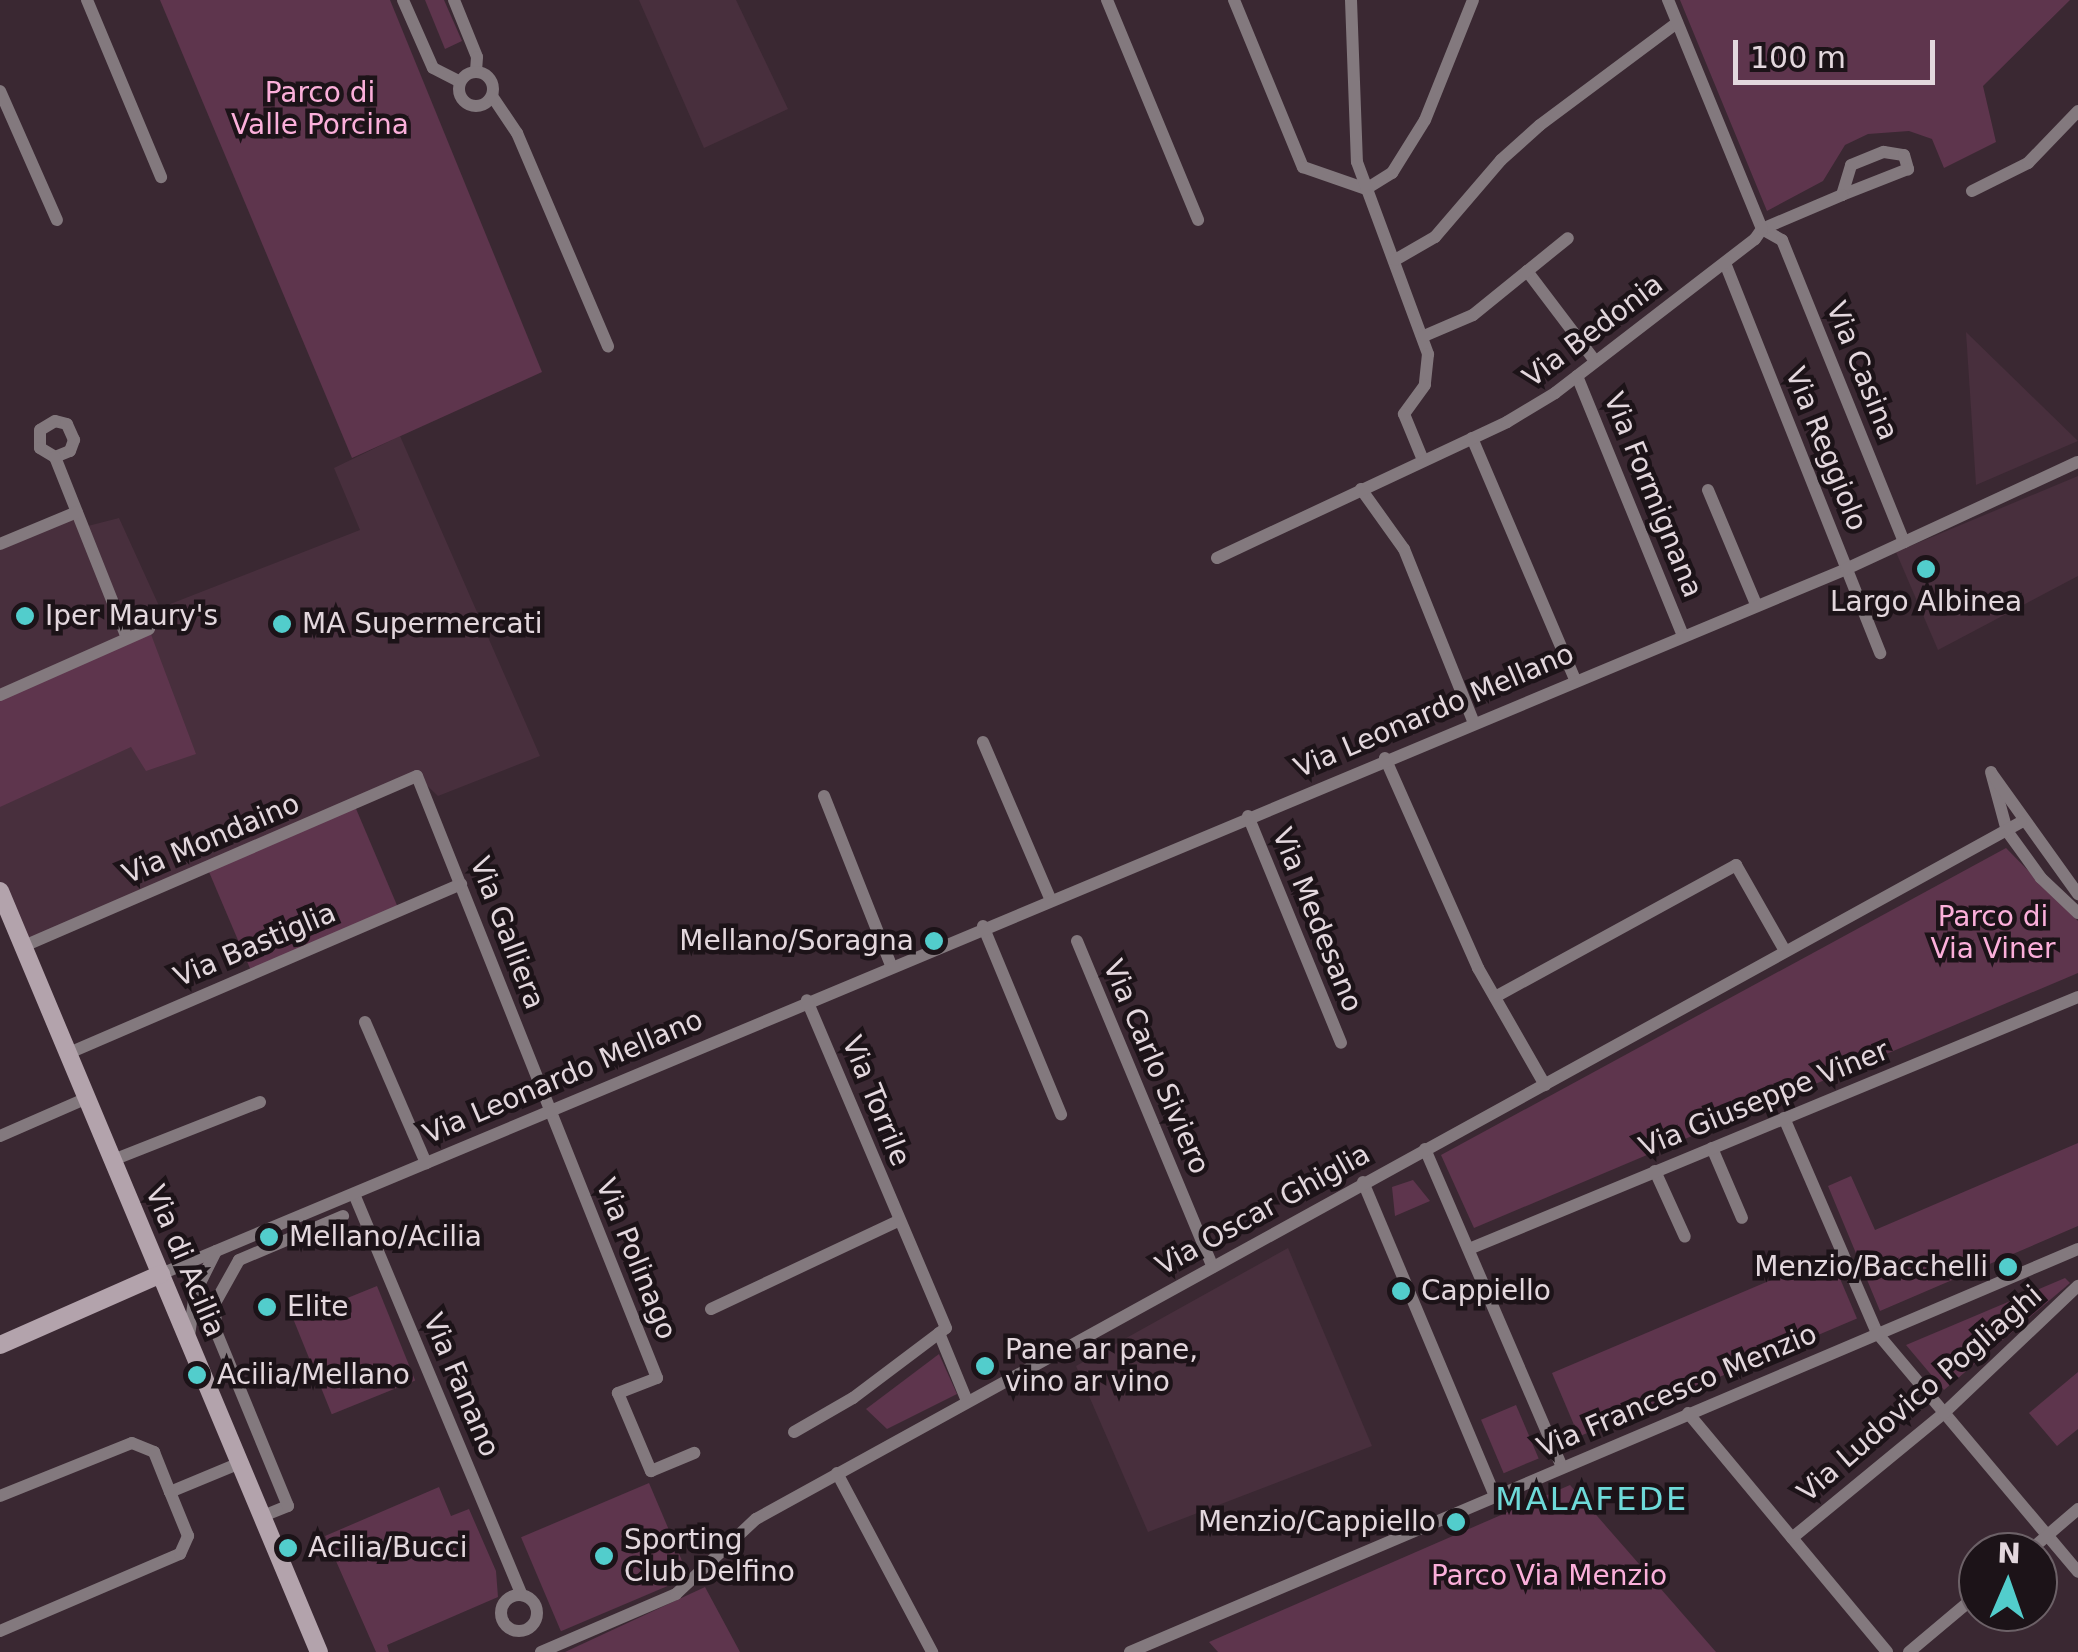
<!DOCTYPE html>
<html>
<head>
<meta charset="utf-8">
<style>
	body { margin:0 }
	#map { position:relative; width:2078px; height:1652px; overflow:hidden; background:#3a2832; font-family:"DejaVu Sans",sans-serif }
	div>[style] { position:absolute }
	.built>* { inset:0; background:#482f3d }
	.green>* { inset:0; background:#5e354d; transform-origin:0 0 }
	.street>* { height:12px; margin:-6px; padding:0 6px; transform-origin:6px; border-radius:6px; background:#83797e }
	.street>.ring { margin:-6px; padding:0; box-sizing:content-box; background:none; border:12px solid #83797e; border-radius:50% }
	.secondary>* { height:18px; margin:-9px; padding:0 9px; transform-origin:9px; border-radius:9px; background:#b3a3ac }
	.dots>* { width:28px; height:28px; translate:-50% -50%; box-sizing:border-box; border:5px solid #1c1318; border-radius:50% }
	span { translate:-50% -50%; white-space:nowrap; text-align:center; line-height:1.15; -webkit-text-stroke:9px #1c1318; paint-order:stroke }
	.park-label { font-size:28px; color:#fbafda }
	.street-label { font-size:28px; color:#e3d7dd }
	.poi-label { font-size:28px; color:#e3d7dd }
	.left { translate:0 -50%; text-align:left }
	.right { translate:-100% -50%; text-align:right }
	.quarter-label { font-size:32px; color:#6edad9; letter-spacing:2.5px }
	.north { position:absolute; left:1958px; top:1532px; width:100px; height:100px; box-sizing:border-box; background:#1c1318; border:2px solid #6c6167; border-radius:50%; rotate:2deg; font-size:28px; font-weight:700; line-height:40px; text-align:center; color:#e3d7dd }
	.north::after { content:''; display:block; margin:auto; width:35px; height:45px; background:#52cdcc; clip-path:polygon(50% 0,100% 100%,50% 72%,0 100%) }
	.scale { position:absolute; left:1733px; top:40px; width:202px; height:45px; box-sizing:border-box; border:5px solid #e3d7dd; border-top:0; padding-left:12px; font-size:30px; line-height:35px; white-space:nowrap; color:#e3d7dd; -webkit-text-stroke:8px #1c1318; paint-order:stroke }
</style>
</head>
<body>
<div id="map">
	<div class="built">
		<div style="clip-path:polygon(639px 0,736px 0,788px 109px,704px 148px)"></div>
		<div style="clip-path:polygon(1966px 332px,2078px 441px,1976px 485px)"></div>
		<div style="clip-path:polygon(400px 436px,540px 756px,438px 796px,417px 776px,24px 946px,0 888px,0 544px,77px 512px,84px 527px,119px 518px,160px 608px,360px 530px,334px 468px)"></div>
		<div style="clip-path:polygon(2078px 476px,2078px 576px,1938px 650px,1896px 552px)"></div>
		<div style="clip-path:polygon(1288px 1248px,1372px 1446px,1148px 1532px,1076px 1366px)"></div>
	</div>
	<div class="green">
		<div style="clip-path:polygon(160px 0,390px 0,542px 372px,352px 458px)"></div>
		<div style="clip-path:polygon(425px 0,444px 0,462px 41px,445px 49px)"></div>
		<div style="clip-path:polygon(1680px 0,2070px 0,1983px 86px,1996px 142px,1944px 168px,1932px 139px,1909px 131px,1868px 134px,1845px 145px,1823px 181px,1767px 211px)"></div>
		<div style="clip-path:polygon(149px 629px,196px 754px,146px 771px,131px 747px,0 807px,0 695px)"></div>
		<div style="left:354px;top:804px;width:116px;height:160px;rotate:67deg"></div>
		<div style="clip-path:polygon(2006px 848px,2078px 921px,2078px 973px,1474px 1228px,1441px 1155px)"></div>
		<div style="clip-path:polygon(2078px 1143px,2078px 1226px,1880px 1311px,1828px 1186px,1851px 1176px,1875px 1230px)"></div>
		<div style="clip-path:polygon(1413px 1180px,1430px 1201px,1395px 1216px,1392px 1187px)"></div>
		<div style="left:1830px;top:1255px;width:69px;height:302px;rotate:67deg"></div>
		<div style="clip-path:polygon(2065px 1278px,2070px 1283px,1944px 1390px,1906px 1345px)"></div>
		<div style="left:377px;top:1286px;width:102px;height:90px;rotate:68deg"></div>
		<div style="clip-path:polygon(939px 1354px,957px 1394px,887px 1429px,866px 1409px)"></div>
		<div style="clip-path:polygon(2078px 1372px,2078px 1429px,2057px 1446px,2029px 1413px)"></div>
		<div style="left:1516px;top:1405px;width:58px;height:38px;rotate:67deg"></div>
		<div style="left:649px;top:1483px;width:102px;height:139px;rotate:67deg"></div>
		<div style="clip-path:polygon(1570px 1485px,1716px 1652px,1218px 1652px,1209px 1642px)"></div>
		<div style="clip-path:polygon(439px 1487px,451px 1516px,469px 1509px,496px 1571px,498px 1597px,387px 1645px,389px 1652px,376px 1652px,325px 1536px)"></div>
		<div style="clip-path:polygon(705px 1587px,740px 1652px,565px 1652px)"></div>
	</div>
	<div class="street">
		<div style="left:87px;top:0;width:192px;rotate:67.3deg"></div>
		<div style="left:403px;top:0;width:74px;rotate:66.2deg"></div>
		<div style="left:433px;top:68px;width:30px;rotate:27deg"></div>
		<div style="left:454px;top:0;width:61px;rotate:68deg"></div>
		<div style="left:477px;top:57px;width:14px;rotate:94deg"></div>
		<div style="left:1107px;top:0;width:238px;rotate:67.5deg"></div>
		<div style="left:1234px;top:0;width:181px;rotate:67.6deg"></div>
		<div style="left:1303px;top:167px;width:67px;rotate:19.2deg"></div>
		<div style="left:1366px;top:189px;width:31px;rotate:-32deg"></div>
		<div style="left:1392px;top:173px;width:62px;rotate:-58.1deg"></div>
		<div style="left:1425px;top:120px;width:129px;rotate:-68.2deg"></div>
		<div style="left:1351px;top:0;width:162px;rotate:87.9deg"></div>
		<div style="left:1357px;top:162px;width:205px;rotate:69.7deg"></div>
		<div style="left:1428px;top:354px;width:31px;rotate:96deg"></div>
		<div style="left:1425px;top:385px;width:36px;rotate:126deg"></div>
		<div style="left:1404px;top:414px;width:50px;rotate:67.6deg"></div>
		<div class="ring" style="left:459px;top:72px;width:22px;height:22px"></div>
		<div style="left:0;top:91px;width:141px;rotate:66.2deg"></div>
		<div style="left:492px;top:96px;width:45px;rotate:56deg"></div>
		<div style="left:517px;top:133px;width:232px;rotate:66.9deg"></div>
		<div style="left:1884px;top:152px;width:20px;rotate:9deg"></div>
		<div style="left:1904px;top:155px;width:15px;rotate:74deg"></div>
		<div style="left:1908px;top:169px;width:71px;rotate:158.5deg"></div>
		<div style="left:1842px;top:195px;width:31px;rotate:-73deg"></div>
		<div style="left:1851px;top:165px;width:35px;rotate:-22deg"></div>
		<div style="left:1972px;top:191px;width:63px;rotate:-26.6deg"></div>
		<div style="left:2028px;top:163px;width:72px;rotate:-46.1deg"></div>
		<div style="left:1762px;top:229px;width:23px;rotate:29deg"></div>
		<div style="left:1782px;top:240px;width:326px;rotate:68deg"></div>
		<div style="left:1762px;top:229px;width:87px;rotate:-23deg"></div>
		<div style="left:1395px;top:260px;width:46px;rotate:-29.9deg"></div>
		<div style="left:1435px;top:237px;width:101px;rotate:-49.4deg"></div>
		<div style="left:1501px;top:160px;width:52px;rotate:-41.9deg"></div>
		<div style="left:1540px;top:125px;width:171px;rotate:-36.7deg"></div>
		<div style="left:1725px;top:263px;width:420px;rotate:68.3deg"></div>
		<div style="left:1527px;top:271px;width:113px;rotate:52.9deg"></div>
		<div style="left:1424px;top:336px;width:53px;rotate:-23.2deg"></div>
		<div style="left:1473px;top:315px;width:122px;rotate:-39deg"></div>
		<div style="left:1577px;top:376px;width:278px;rotate:67.8deg"></div>
		<div style="left:1472px;top:438px;width:262px;rotate:66.9deg"></div>
		<div style="left:55px;top:457px;width:16px;rotate:-22deg"></div>
		<div style="left:70px;top:451px;width:12px;rotate:-70deg"></div>
		<div style="left:74px;top:440px;width:17px;rotate:-114deg"></div>
		<div style="left:67px;top:424px;width:12px;rotate:-166deg"></div>
		<div style="left:55px;top:421px;width:17px;rotate:149deg"></div>
		<div style="left:40px;top:430px;width:18px;rotate:90deg"></div>
		<div style="left:40px;top:448px;width:17px;rotate:31deg"></div>
		<div style="left:55px;top:457px;width:195px;rotate:68.3deg"></div>
		<div style="left:1361px;top:489px;width:74px;rotate:54.4deg"></div>
		<div style="left:1404px;top:549px;width:185px;rotate:68.1deg"></div>
		<div style="left:1708px;top:490px;width:124px;rotate:67.2deg"></div>
		<div style="left:0;top:544px;width:83px;rotate:-22.6deg"></div>
		<div style="left:1217px;top:558px;width:320px;rotate:-25.1deg"></div>
		<div style="left:1507px;top:422px;width:56px;rotate:-31.1deg"></div>
		<div style="left:1555px;top:393px;width:252px;rotate:-37.6deg"></div>
		<div style="left:1755px;top:239px;width:12px;rotate:-55deg"></div>
		<div style="left:1762px;top:229px;width:248px;rotate:-112.3deg"></div>
		<div style="left:0;top:695px;width:163px;rotate:-23.9deg"></div>
		<div style="left:983px;top:742px;width:170px;rotate:66.8deg"></div>
		<div style="left:1385px;top:758px;width:230px;rotate:66.1deg"></div>
		<div style="left:1478px;top:968px;width:135px;rotate:60.2deg"></div>
		<div style="left:1991px;top:772px;width:61px;rotate:74.8deg"></div>
		<div style="left:2007px;top:831px;width:58px;rotate:54.1deg"></div>
		<div style="left:2041px;top:878px;width:51px;rotate:43.4deg"></div>
		<div style="left:1992px;top:774px;width:148px;rotate:54.4deg"></div>
		<div style="left:824px;top:796px;width:182px;rotate:68.4deg"></div>
		<div style="left:1248px;top:816px;width:245px;rotate:67.7deg"></div>
		<div style="left:983px;top:926px;width:204px;rotate:67.5deg"></div>
		<div style="left:1077px;top:941px;width:353px;rotate:67.4deg"></div>
		<div style="left:24px;top:946px;width:428px;rotate:-23.4deg"></div>
		<div style="left:417px;top:776px;width:648px;rotate:68.26deg"></div>
		<div style="left:657px;top:1378px;width:42px;rotate:159deg"></div>
		<div style="left:618px;top:1393px;width:85px;rotate:67.1deg"></div>
		<div style="left:651px;top:1471px;width:47px;rotate:-22.7deg"></div>
		<div style="left:1495px;top:997px;width:275px;rotate:-28.7deg"></div>
		<div style="left:1736px;top:865px;width:99px;rotate:60.3deg"></div>
		<div style="left:365px;top:1022px;width:154px;rotate:66.6deg"></div>
		<div style="left:69px;top:1053px;width:427px;rotate:-23.3deg"></div>
		<div style="left:1784px;top:1118px;width:234px;rotate:66.6deg"></div>
		<div style="left:1877px;top:1333px;width:312px;rotate:49.9deg"></div>
		<div style="left:0;top:1136px;width:95px;rotate:-23.6deg"></div>
		<div style="left:1712px;top:1148px;width:76px;rotate:66.8deg"></div>
		<div style="left:1425px;top:1149px;width:346px;rotate:66.7deg"></div>
		<div style="left:113px;top:1160px;width:158px;rotate:-21.5deg"></div>
		<div style="left:1655px;top:1171px;width:72px;rotate:65.6deg"></div>
		<div style="left:1363px;top:1182px;width:341px;rotate:67.2deg"></div>
		<div style="left:354px;top:1194px;width:435px;rotate:67.3deg"></div>
		<div style="left:1469px;top:1249px;width:659px;rotate:-22.48deg"></div>
		<div style="left:161px;top:1274px;width:1827px;rotate:-22.7deg"></div>
		<div style="left:1846px;top:569px;width:255px;rotate:-24.8deg"></div>
		<div style="left:711px;top:1309px;width:207px;rotate:-25.2deg"></div>
		<div style="left:939px;top:1333px;width:74px;rotate:67.6deg"></div>
		<div style="left:189px;top:1336px;width:43px;rotate:-82.1deg"></div>
		<div style="left:195px;top:1293px;width:47px;rotate:-63.4deg"></div>
		<div style="left:1688px;top:1413px;width:311px;rotate:50.2deg"></div>
		<div style="left:794px;top:1432px;width:68px;rotate:-30deg"></div>
		<div style="left:853px;top:1398px;width:116px;rotate:-37deg"></div>
		<div style="left:946px;top:1328px;width:356px;rotate:-113deg"></div>
		<div style="left:837px;top:1473px;width:203px;rotate:62deg"></div>
		<div style="left:0;top:1496px;width:142px;rotate:-21.9deg"></div>
		<div style="left:132px;top:1443px;width:24px;rotate:22deg"></div>
		<div style="left:154px;top:1452px;width:43px;rotate:68.2deg"></div>
		<div style="left:170px;top:1492px;width:76px;rotate:-22.5deg"></div>
		<div style="left:263px;top:1516px;width:27px;rotate:-22deg"></div>
		<div style="left:288px;top:1506px;width:189px;rotate:-112.4deg"></div>
		<div style="left:216px;top:1331px;width:28px;rotate:-92deg"></div>
		<div style="left:215px;top:1303px;width:49px;rotate:-60.8deg"></div>
		<div style="left:239px;top:1260px;width:113px;rotate:-22.9deg"></div>
		<div style="left:1792px;top:1538px;width:197px;rotate:-39.4deg"></div>
		<div style="left:1944px;top:1413px;width:185px;rotate:-43.5deg"></div>
		<div style="left:2028px;top:1552px;width:66px;rotate:-40.7deg"></div>
		<div class="ring" style="left:501px;top:1595px;width:24px;height:24px"></div>
		<div style="left:0;top:1631px;width:196px;rotate:-23.2deg"></div>
		<div style="left:180px;top:1554px;width:20px;rotate:-66deg"></div>
		<div style="left:188px;top:1536px;width:48px;rotate:-112.2deg"></div>
		<div style="left:541px;top:1652px;width:147px;rotate:-23.2deg"></div>
		<div style="left:676px;top:1594px;width:110px;rotate:-43.2deg"></div>
		<div style="left:756px;top:1519px;width:1444px;rotate:-28.85deg"></div>
		<div style="left:1130px;top:1652px;width:1030px;rotate:-23.03deg"></div>
		<div style="left:1909px;top:1652px;width:90px;rotate:-40deg"></div>
	</div>
	<div class="secondary">
		<div style="left:0;top:891px;width:825px;rotate:67.26deg"></div>
		<div style="left:0;top:1345px;width:176px;rotate:-23.8deg"></div>
	</div>
	<div class="dots">
		<div style="left:1926px;top:569px;background:#52cdcc"></div>
		<div style="left:25px;top:616px;background:#52cdcc"></div>
		<div style="left:282px;top:624px;background:#52cdcc"></div>
		<div style="left:934px;top:941px;background:#52cdcc"></div>
		<div style="left:269px;top:1237px;background:#52cdcc"></div>
		<div style="left:2008px;top:1267px;background:#52cdcc"></div>
		<div style="left:1401px;top:1291px;background:#52cdcc"></div>
		<div style="left:267px;top:1307px;background:#52cdcc"></div>
		<div style="left:985px;top:1366px;background:#52cdcc"></div>
		<div style="left:197px;top:1375px;background:#52cdcc"></div>
		<div style="left:1456px;top:1522px;background:#52cdcc"></div>
		<div style="left:288px;top:1548px;background:#52cdcc"></div>
		<div style="left:604px;top:1556px;background:#52cdcc"></div>
	</div>
	<div class="park-label">
		<span style="left:320px;top:109px">Parco di<br>Valle Porcina</span>
		<span style="left:1993px;top:933px">Parco di<br>Via Viner</span>
		<span style="left:1549px;top:1576px">Parco Via Menzio</span>
	</div>
	<div class="street-label">
		<span style="left:1593px;top:331px;rotate:-37deg">Via Bedonia</span>
		<span style="left:1862px;top:371px;rotate:68deg">Via Casina</span>
		<span style="left:1826px;top:449px;rotate:68deg">Via Reggiolo</span>
		<span style="left:1653px;top:495px;rotate:68deg">Via Formignana</span>
		<span style="left:1434px;top:711px;rotate:-23deg">Via Leonardo Mellano</span>
		<span style="left:211px;top:839px;rotate:-23deg">Via Mondaino</span>
		<span style="left:1317px;top:920px;rotate:68deg">Via Medesano</span>
		<span style="left:507px;top:933px;rotate:69deg">Via Galliera</span>
		<span style="left:255px;top:945px;rotate:-23deg">Via Bastiglia</span>
		<span style="left:1156px;top:1067px;rotate:67deg">Via Carlo Siviero</span>
		<span style="left:563px;top:1077px;rotate:-23deg">Via Leonardo Mellano</span>
		<span style="left:1764px;top:1099px;rotate:-22deg">Via Giuseppe Viner</span>
		<span style="left:876px;top:1101px;rotate:68deg">Via Torrile</span>
		<span style="left:1263px;top:1210px;rotate:-29deg">Via Oscar Ghiglia</span>
		<span style="left:636px;top:1259px;rotate:68deg">Via Polinago</span>
		<span style="left:185px;top:1261px;rotate:67deg">Via di Acilia</span>
		<span style="left:461px;top:1385px;rotate:67deg">Via Fanano</span>
		<span style="left:1677px;top:1391px;rotate:-23deg">Via Francesco Menzio</span>
		<span style="left:1920px;top:1394px;rotate:-41deg">Via Ludovico Pogliaghi</span>
	</div>
	<div class="poi-label">
		<span style="left:1926px;top:602px">Largo Albinea</span>
		<span class="left" style="left:45px;top:616px">Iper Maury's</span>
		<span class="left" style="left:302px;top:624px">MA Supermercati</span>
		<span class="right" style="left:914px;top:941px">Mellano/Soragna</span>
		<span class="left" style="left:289px;top:1237px">Mellano/Acilia</span>
		<span class="right" style="left:1988px;top:1267px">Menzio/Bacchelli</span>
		<span class="left" style="left:1421px;top:1291px">Cappiello</span>
		<span class="left" style="left:287px;top:1307px">Elite</span>
		<span class="left" style="left:1005px;top:1366px">Pane ar pane,<br>vino ar vino</span>
		<span class="left" style="left:217px;top:1375px">Acilia/Mellano</span>
		<span class="right" style="left:1436px;top:1522px">Menzio/Cappiello</span>
		<span class="left" style="left:624px;top:1556px">Sporting<br>Club Delfino</span>
		<span class="left" style="left:308px;top:1548px">Acilia/Bucci</span>
	</div>
	<div class="quarter-label">
		<span style="left:1592px;top:1499px">MALAFEDE</span>
	</div>
	<div class="north">N</div>
	<div class="scale">100 m</div>
</div>
</body>
</html>
